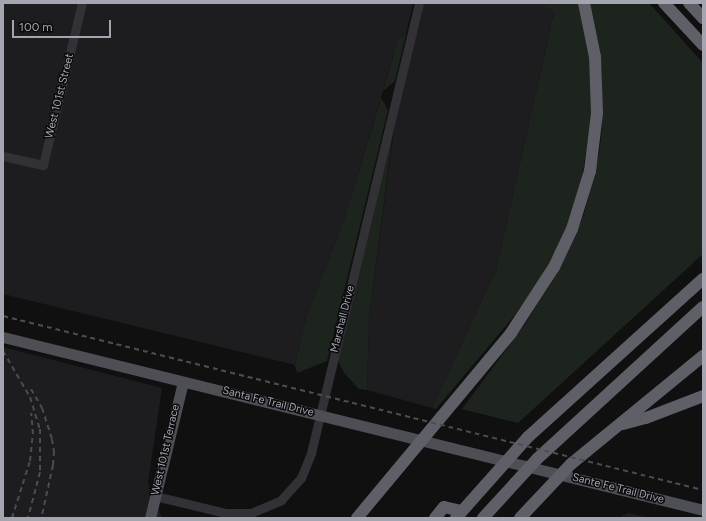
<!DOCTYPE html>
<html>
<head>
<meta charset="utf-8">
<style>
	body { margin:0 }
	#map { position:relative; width:706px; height:521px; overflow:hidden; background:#101011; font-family:Figtree,sans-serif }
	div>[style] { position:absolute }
	.built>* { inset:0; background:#1d1c1e }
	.green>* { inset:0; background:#1d241e }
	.minor>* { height:9px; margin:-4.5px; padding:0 4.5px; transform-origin:4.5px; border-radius:4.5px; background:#323236 }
	.major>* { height:11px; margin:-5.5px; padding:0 5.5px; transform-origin:5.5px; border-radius:5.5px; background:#4e4e55 }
	.highway>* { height:12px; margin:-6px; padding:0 6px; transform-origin:6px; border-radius:6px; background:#5e5f67 }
	.rail>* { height:2px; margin-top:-1px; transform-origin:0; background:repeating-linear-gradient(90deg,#4b4b51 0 5px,transparent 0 9px) }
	span { translate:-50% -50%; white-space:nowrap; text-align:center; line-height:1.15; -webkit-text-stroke:3px #0b0b0c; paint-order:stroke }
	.street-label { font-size:11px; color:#a3a5b1 }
	.frame { position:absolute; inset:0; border:4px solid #a3a5b1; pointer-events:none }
	.scale { position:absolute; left:12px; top:20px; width:99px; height:18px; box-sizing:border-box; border:2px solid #a3a5b1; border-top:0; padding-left:5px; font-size:12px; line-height:14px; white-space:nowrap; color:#a3a5b1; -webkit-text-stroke:3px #0b0b0c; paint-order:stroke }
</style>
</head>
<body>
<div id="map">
	<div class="built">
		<div style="clip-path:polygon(3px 3px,413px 3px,406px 34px,398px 40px,345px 217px,306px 318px,295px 365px,3px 294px)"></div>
		<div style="clip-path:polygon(424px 3px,540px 3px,554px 11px,496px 270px,432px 408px,367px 390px,369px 318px,395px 122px)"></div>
		<div style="clip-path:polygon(3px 347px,162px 388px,148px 483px,162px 518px,3px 518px)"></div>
		<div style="clip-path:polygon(628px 513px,649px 518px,619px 518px)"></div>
	</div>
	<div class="green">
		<div style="clip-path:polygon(540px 3px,579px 3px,589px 56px,592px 112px,581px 185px,565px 233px,541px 278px,514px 316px,436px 409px,432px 408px,496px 270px,554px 12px)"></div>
		<div style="clip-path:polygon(590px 3px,649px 3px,703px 63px,703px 254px,518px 423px,462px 409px,525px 324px,556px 275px,584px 214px,599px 154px,602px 128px,602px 69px)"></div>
		<div style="clip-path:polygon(406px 34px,395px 81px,383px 91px,398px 40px)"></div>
		<div style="clip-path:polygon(381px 98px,388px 110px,327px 361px,297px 373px,295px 365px,306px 318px,345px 217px)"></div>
		<div style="clip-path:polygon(393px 132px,369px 318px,367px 390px,359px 389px,344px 373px,338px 360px)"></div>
	</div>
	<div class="minor">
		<div style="left:3px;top:156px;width:41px;rotate:12.7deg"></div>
		<div style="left:43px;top:165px;width:167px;rotate:-76.5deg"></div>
		<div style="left:155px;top:496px;width:73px;rotate:13.5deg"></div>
		<div style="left:226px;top:513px;width:25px"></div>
		<div style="left:251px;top:513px;width:33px;rotate:-23deg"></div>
		<div style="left:281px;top:500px;width:30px;rotate:-48deg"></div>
		<div style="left:301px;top:478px;width:27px;rotate:-68deg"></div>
		<div style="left:311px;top:453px;width:463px;rotate:-76.5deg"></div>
	</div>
	<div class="major">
		<div style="left:3px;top:337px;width:721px;rotate:13.88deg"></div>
		<div style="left:150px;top:518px;width:140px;rotate:-76.4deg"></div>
	</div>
	<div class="highway">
		<div style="left:664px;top:3px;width:57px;rotate:47.1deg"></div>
		<div style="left:689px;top:3px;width:21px;rotate:47deg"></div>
		<div style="left:623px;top:424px;width:24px;rotate:-15deg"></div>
		<div style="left:646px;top:418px;width:61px;rotate:-21.1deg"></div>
		<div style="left:357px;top:518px;width:241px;rotate:-50.2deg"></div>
		<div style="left:511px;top:333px;width:79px;rotate:-56.9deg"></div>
		<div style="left:554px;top:267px;width:42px;rotate:-64.7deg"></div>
		<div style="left:572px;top:229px;width:61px;rotate:-72.8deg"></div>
		<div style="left:590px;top:171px;width:58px;rotate:-83.1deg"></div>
		<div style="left:597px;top:113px;width:56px;rotate:-92deg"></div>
		<div style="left:595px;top:57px;width:55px;rotate:-101.5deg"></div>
		<div style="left:435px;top:518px;width:14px;rotate:-51deg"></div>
		<div style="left:444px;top:507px;width:17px;rotate:13deg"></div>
		<div style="left:456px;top:518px;width:108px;rotate:-48.4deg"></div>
		<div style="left:528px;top:437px;width:236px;rotate:-42.1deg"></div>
		<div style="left:483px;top:518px;width:80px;rotate:-47.5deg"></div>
		<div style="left:537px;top:459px;width:225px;rotate:-42.5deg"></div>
		<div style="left:520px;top:518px;width:74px;rotate:-46.6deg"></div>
		<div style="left:571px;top:464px;width:171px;rotate:-39.3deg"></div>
	</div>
	<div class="rail">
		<div style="left:3px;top:316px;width:721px;rotate:13.96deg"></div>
		<div style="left:3px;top:351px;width:53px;rotate:59.6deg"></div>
		<div style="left:30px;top:397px;width:34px;rotate:73deg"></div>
		<div style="left:40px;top:429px;width:43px;rotate:90deg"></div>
		<div style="left:40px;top:472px;width:48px;rotate:104.6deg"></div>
		<div style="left:31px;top:389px;width:22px;rotate:60deg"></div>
		<div style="left:42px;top:408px;width:33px;rotate:72deg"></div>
		<div style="left:52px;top:439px;width:12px;rotate:81deg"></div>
		<div style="left:54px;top:451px;width:14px;rotate:94deg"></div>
		<div style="left:53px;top:465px;width:51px;rotate:102.4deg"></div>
		<div style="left:12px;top:518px;width:60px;rotate:-72.5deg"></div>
		<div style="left:30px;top:461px;width:27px;rotate:-84deg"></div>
		<div style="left:33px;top:434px;width:21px;rotate:-95deg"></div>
	</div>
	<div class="street-label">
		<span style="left:60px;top:96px;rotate:-76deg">West 101st Street</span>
		<span style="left:343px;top:319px;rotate:-76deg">Marshall Drive</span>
		<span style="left:268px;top:402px;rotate:14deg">Santa Fe Trail Drive</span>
		<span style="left:166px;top:450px;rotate:-77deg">West 101st Terrace</span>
		<span style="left:618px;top:489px;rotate:14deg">Sante Fe Trail Drive</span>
	</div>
	<div class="frame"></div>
	<div class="scale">100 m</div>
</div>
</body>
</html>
